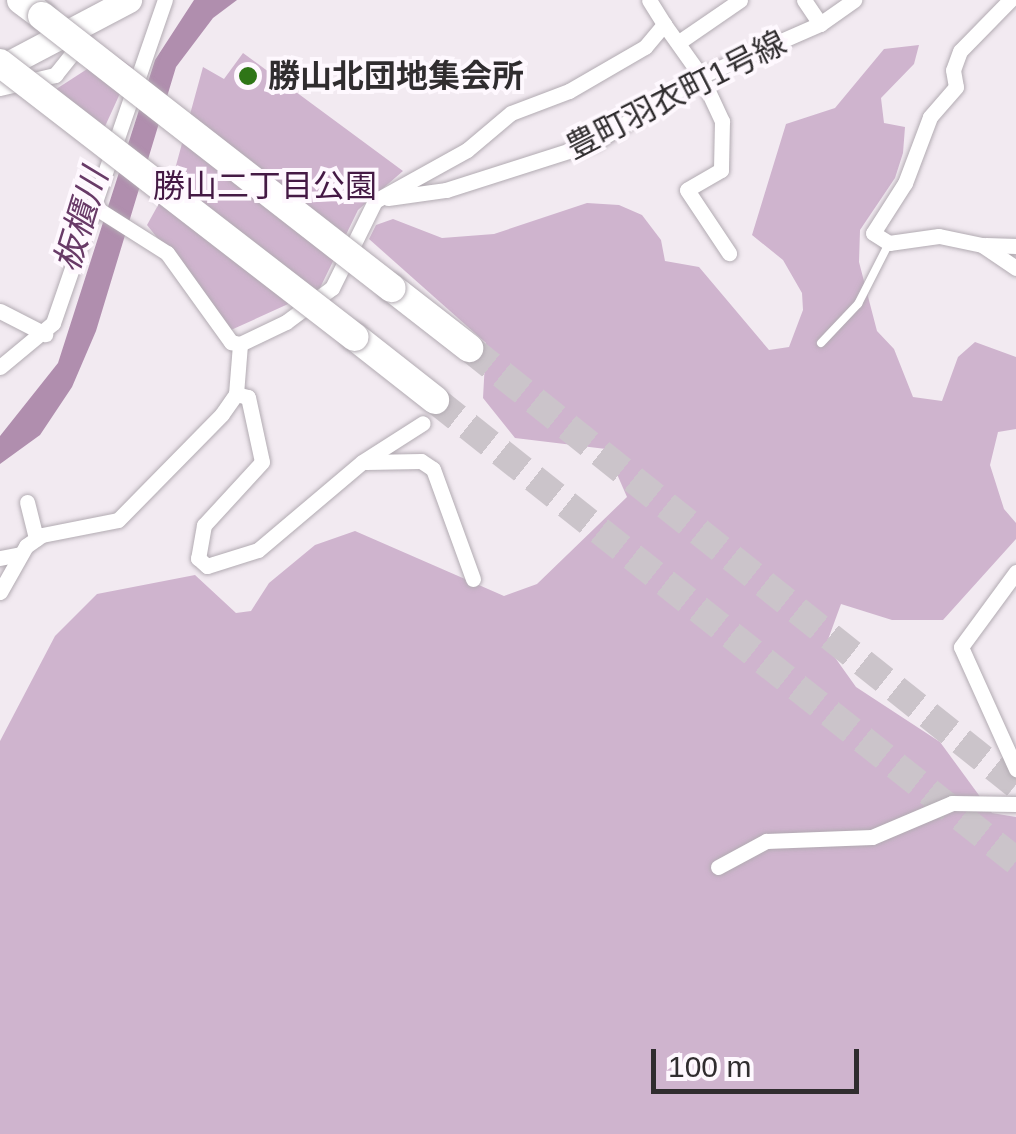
<!DOCTYPE html>
<html>
<head>
<meta charset="utf-8">
<style>
	body { margin:0 }
	#map { position:relative; width:1016px; height:1134px; overflow:hidden; background:#f2eaf1; font-family:Arial,"Noto Sans JP",sans-serif }
	div>[style] { position:absolute }
	.green>* { inset:0; background:#cfb4ce }
	.water>* { inset:0; background:#b08eae }
	.motorway-tunnel>* { height:28px; margin-top:-14px; transform-origin:0; background:repeating-linear-gradient(90deg,#cbc4ca 0 28px,transparent 0 42px) }
	.roads { filter:drop-shadow(0 0 2px #b2abb2) drop-shadow(0 0 2px #b2abb2) }
	.service>* { height:8px; margin:-4px; padding:0 4px; transform-origin:4px; border-radius:4px; background:#fff }
	.minor>* { height:15px; margin:-7.5px; padding:0 7.5px; transform-origin:7.5px; border-radius:7.5px; background:#fff }
	.primary>* { height:25px; margin:-12.5px; padding:0 12.5px; transform-origin:12.5px; border-radius:12.5px; background:#fff }
	.motorway>* { height:28px; margin:-14px; padding:0 14px; transform-origin:14px; border-radius:14px; background:#fff }
	.bridges { filter:drop-shadow(0 0 2px #b2abb2) drop-shadow(0 0 2px #b2abb2) }
	.motorway-bridge>* { height:28px; margin:-14px; padding:0 14px; transform-origin:14px; border-radius:14px; background:#fff }
	.dots>* { width:28px; height:28px; translate:-50% -50%; box-sizing:border-box; border:5px solid #fef8fe; border-radius:50% }
	span { translate:-50% -50%; white-space:nowrap; text-align:center; line-height:1.15; -webkit-text-stroke:8px #fef8fe; paint-order:stroke }
	.poi-label { font-size:32px; color:#302d2f; font-weight:700 }
	.left { translate:0 -50%; text-align:left }
	.street-label { font-size:32px; color:#302d2f }
	.park-label { font-size:32px; color:#441944 }
	.water-label { font-size:35px; color:#683a67; font-style:italic }
	.scale { position:absolute; left:651px; top:1049px; width:208px; height:45px; box-sizing:border-box; border:5px solid #302d2f; border-top:0; padding-left:12px; font-size:30px; line-height:35px; white-space:nowrap; color:#302d2f; -webkit-text-stroke:8px #fef8fe; paint-order:stroke }
</style>
</head>
<body>
<div id="map">
	<div class="green">
		<div style="clip-path:polygon(919px 45px,914px 64px,881px 98px,884px 123px,905px 127px,903px 153px,895px 178px,860px 230px,859px 262px,877px 331px,894px 349px,913px 397px,942px 401px,958px 357px,975px 342px,1016px 357px,1016px 429px,998px 432px,990px 465px,1004px 509px,1016px 523px,1016px 539px,943px 620px,892px 620px,841px 604px,826px 645px,856px 687px,940px 742px,992px 813px,1016px 817px,1016px 1134px,0 1134px,0 741px,55px 636px,97px 594px,195px 575px,236px 613px,251px 611px,269px 583px,315px 545px,355px 531px,504px 596px,537px 584px,627px 497px,606px 449px,515px 438px,483px 398px,486px 343px,369px 239px,376px 225px,393px 219px,442px 238px,494px 234px,587px 203px,619px 205px,642px 215px,661px 240px,665px 261px,699px 267px,769px 350px,789px 347px,803px 310px,802px 293px,783px 260px,752px 235px,786px 124px,835px 108px,884px 49px)"></div>
		<div style="clip-path:polygon(112px 53px,132px 67px,97px 144px,33px 104px)"></div>
		<div style="clip-path:polygon(243px 53px,403px 171px,358px 210px,319px 290px,231px 330px,147px 225px,172px 180px,203px 67px,224px 79px)"></div>
	</div>
	<div class="water">
		<div style="clip-path:polygon(194px 0,237px 0,213px 18px,176px 67px,96px 331px,72px 387px,40px 435px,0 464px,0 436px,58px 363px,155px 60px)"></div>
	</div>
	<div class="motorway-tunnel">
		<div style="left:469px;top:348px;width:700px;rotate:38.62deg"></div>
		<div style="left:435px;top:400px;width:742px;rotate:38.43deg"></div>
	</div>
	<div class="roads">
		<div class="service">
			<div style="left:821px;top:343px;width:54px;rotate:-46.5deg"></div>
			<div style="left:858px;top:304px;width:66px;rotate:-63deg"></div>
		</div>
		<div class="minor">
			<div style="left:804px;top:0;width:29px;rotate:56deg"></div>
			<div style="left:1010px;top:0;width:71px;rotate:134.4deg"></div>
			<div style="left:960px;top:51px;width:20px;rotate:110deg"></div>
			<div style="left:953px;top:70px;width:17px;rotate:80deg"></div>
			<div style="left:956px;top:87px;width:40px;rotate:131deg"></div>
			<div style="left:930px;top:117px;width:71px;rotate:110.7deg"></div>
			<div style="left:905px;top:183px;width:59px;rotate:122.6deg"></div>
			<div style="left:873px;top:233px;width:19px;rotate:32deg"></div>
			<div style="left:889px;top:243px;width:50px;rotate:-8deg"></div>
			<div style="left:939px;top:236px;width:44px;rotate:11.8deg"></div>
			<div style="left:982px;top:245px;width:41px;rotate:34.1deg"></div>
			<div style="left:664px;top:24px;width:64px;rotate:54.6deg"></div>
			<div style="left:701px;top:76px;width:50px;rotate:65deg"></div>
			<div style="left:722px;top:121px;width:49px;rotate:91.2deg"></div>
			<div style="left:721px;top:170px;width:39px;rotate:150deg"></div>
			<div style="left:687px;top:190px;width:76px;rotate:56.3deg"></div>
			<div style="left:679px;top:42px;width:74px;rotate:-34.5deg"></div>
			<div style="left:0;top:88px;width:57px;rotate:-13.3deg"></div>
			<div style="left:55px;top:75px;width:45px;rotate:-51.3deg"></div>
			<div style="left:388px;top:198px;width:59px;rotate:-7.9deg"></div>
			<div style="left:446px;top:190px;width:157px;rotate:-17.7deg"></div>
			<div style="left:596px;top:142px;width:124px;rotate:-32.2deg"></div>
			<div style="left:701px;top:76px;width:130px;rotate:-23.6deg"></div>
			<div style="left:820px;top:24px;width:42px;rotate:-35.2deg"></div>
			<div style="left:96px;top:208px;width:84px;rotate:32.4deg"></div>
			<div style="left:167px;top:253px;width:110px;rotate:54.3deg"></div>
			<div style="left:231px;top:342px;width:9px;rotate:13deg"></div>
			<div style="left:986px;top:245px;width:30px;rotate:2deg"></div>
			<div style="left:0;top:311px;width:51px;rotate:27.1deg"></div>
			<div style="left:0;top:367px;width:69px;rotate:-39.7deg"></div>
			<div style="left:53px;top:323px;width:342px;rotate:-70.9deg"></div>
			<div style="left:236px;top:394px;width:12px;rotate:14deg"></div>
			<div style="left:248px;top:397px;width:66px;rotate:77.8deg"></div>
			<div style="left:262px;top:462px;width:86px;rotate:132.6deg"></div>
			<div style="left:204px;top:525px;width:34px;rotate:100deg"></div>
			<div style="left:198px;top:558px;width:12px;rotate:42deg"></div>
			<div style="left:207px;top:566px;width:53px;rotate:-17.4deg"></div>
			<div style="left:258px;top:550px;width:136px;rotate:-40.2deg"></div>
			<div style="left:362px;top:462px;width:72px;rotate:-32.6deg"></div>
			<div style="left:366px;top:462px;width:55px;rotate:-1deg"></div>
			<div style="left:421px;top:461px;width:14px;rotate:34deg"></div>
			<div style="left:433px;top:469px;width:117px;rotate:70deg"></div>
			<div style="left:27px;top:502px;width:38px;rotate:76deg"></div>
			<div style="left:0;top:558px;width:21px;rotate:-11deg"></div>
			<div style="left:1016px;top:572px;width:93px;rotate:126.3deg"></div>
			<div style="left:961px;top:647px;width:134px;rotate:65.7deg"></div>
			<div style="left:0;top:592px;width:53px;rotate:-60.5deg"></div>
			<div style="left:26px;top:546px;width:19px;rotate:-35deg"></div>
			<div style="left:42px;top:535px;width:77px;rotate:-11.2deg"></div>
			<div style="left:118px;top:520px;width:148px;rotate:-45.5deg"></div>
			<div style="left:222px;top:414px;width:24px;rotate:-55deg"></div>
			<div style="left:236px;top:394px;width:50px;rotate:-85.4deg"></div>
			<div style="left:240px;top:344px;width:51px;rotate:-25.6deg"></div>
			<div style="left:286px;top:322px;width:57px;rotate:-36.5deg"></div>
			<div style="left:332px;top:288px;width:97px;rotate:-63.7deg"></div>
			<div style="left:375px;top:201px;width:105px;rotate:-29deg"></div>
			<div style="left:467px;top:150px;width:57px;rotate:-40.1deg"></div>
			<div style="left:511px;top:113px;width:62px;rotate:-20.8deg"></div>
			<div style="left:569px;top:91px;width:88px;rotate:-30.1deg"></div>
			<div style="left:645px;top:47px;width:30px;rotate:-50deg"></div>
			<div style="left:664px;top:24px;width:28px;rotate:-122deg"></div>
			<div style="left:718px;top:867px;width:55px;rotate:-28.4deg"></div>
			<div style="left:766px;top:841px;width:106px;rotate:-2.2deg"></div>
			<div style="left:872px;top:837px;width:87px;rotate:-23deg"></div>
			<div style="left:952px;top:803px;width:64px;rotate:0.9deg"></div>
		</div>
		<div class="primary">
			<div style="left:0;top:68px;width:146px;rotate:-27.8deg"></div>
		</div>
		<div class="motorway">
			<div style="left:21px;top:0;width:26px;rotate:37deg"></div>
			<div style="left:392px;top:288px;width:98px;rotate:37.9deg"></div>
			<div style="left:355px;top:337px;width:102px;rotate:38.2deg"></div>
		</div>
	</div>
	<div class="bridges">
		<div class="motorway-bridge">
			<div style="left:42px;top:16px;width:443px;rotate:37.9deg"></div>
			<div style="left:0;top:63px;width:448px;rotate:37.7deg"></div>
		</div>
	</div>
	<div class="dots">
		<div style="left:248px;top:76px;background:#2f7517"></div>
	</div>
	<div class="poi-label">
		<span class="left" style="left:268px;top:76px">勝山北団地集会所</span>
	</div>
	<div class="street-label">
		<span style="left:676px;top:95px;rotate:-27deg">豊町羽衣町1号線</span>
	</div>
	<div class="park-label">
		<span style="left:265px;top:186px">勝山二丁目公園</span>
	</div>
	<div class="water-label">
		<span style="left:81px;top:220px;rotate:-73deg">板櫃川</span>
	</div>
	<div class="scale">100 m</div>
</div>
</body>
</html>
